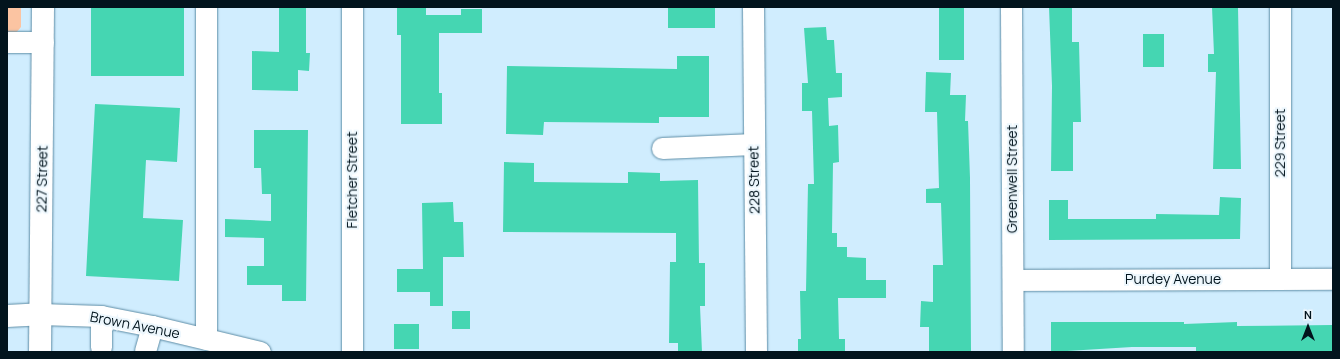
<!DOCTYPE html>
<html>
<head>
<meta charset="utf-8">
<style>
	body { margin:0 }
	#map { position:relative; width:1340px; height:359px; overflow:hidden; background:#d0edfe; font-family:Manrope,sans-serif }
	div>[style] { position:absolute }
	.green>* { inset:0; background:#fbc4a2 }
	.building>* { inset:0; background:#45d6b2; transform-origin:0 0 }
	.roads { filter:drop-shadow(0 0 1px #5e8da6) drop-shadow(0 0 1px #5e8da6) }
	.minor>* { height:21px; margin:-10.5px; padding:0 10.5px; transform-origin:10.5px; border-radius:10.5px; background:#fff }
	.major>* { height:22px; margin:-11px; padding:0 11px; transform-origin:11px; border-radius:11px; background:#fff }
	span { translate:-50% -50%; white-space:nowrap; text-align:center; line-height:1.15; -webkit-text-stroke:4px #edf7fd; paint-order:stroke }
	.street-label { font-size:14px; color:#02141d }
	.frame { position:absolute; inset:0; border:8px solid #02141d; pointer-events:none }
	.north { position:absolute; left:1288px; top:307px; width:40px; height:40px; -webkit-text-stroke:3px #edf7fd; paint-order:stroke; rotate:0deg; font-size:11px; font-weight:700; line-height:16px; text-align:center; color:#02141d }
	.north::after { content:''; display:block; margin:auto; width:14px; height:18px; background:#02141d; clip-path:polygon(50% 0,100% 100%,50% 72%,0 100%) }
</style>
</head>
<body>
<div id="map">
	<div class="green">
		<div style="clip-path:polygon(7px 7px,21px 7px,21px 27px,15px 34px,7px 34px)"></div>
	</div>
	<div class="building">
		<div style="left:91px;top:7px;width:93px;height:69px"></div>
		<div style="clip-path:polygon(279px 7px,306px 7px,306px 53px,310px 53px,309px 71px,298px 70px,298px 91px,252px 90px,252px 51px,279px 52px)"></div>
		<div style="clip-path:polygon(397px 7px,426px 7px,426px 15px,461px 15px,461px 9px,482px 9px,482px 33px,439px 33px,439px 93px,442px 93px,442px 124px,401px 124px,401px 35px,397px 35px)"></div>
		<div style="left:668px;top:7px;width:47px;height:21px"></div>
		<div style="left:939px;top:7px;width:25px;height:53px"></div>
		<div style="clip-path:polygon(1049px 7px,1072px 7px,1072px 42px,1079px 42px,1081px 122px,1073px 122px,1073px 171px,1051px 171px,1052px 86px)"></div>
		<div style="clip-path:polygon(1212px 7px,1238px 7px,1241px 169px,1213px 169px,1216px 72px,1208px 72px,1208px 54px,1214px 54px)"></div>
		<div style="clip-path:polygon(826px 27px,827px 40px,834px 40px,836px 73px,842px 73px,842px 97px,828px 98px,829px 126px,838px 125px,839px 162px,833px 163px,832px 233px,837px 233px,837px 247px,847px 247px,847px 257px,866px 258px,866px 280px,886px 280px,886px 298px,838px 298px,839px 339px,845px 339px,845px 352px,798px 352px,798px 339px,801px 339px,800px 291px,806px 291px,808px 184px,814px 184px,812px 111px,802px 111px,802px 83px,808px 83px,804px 28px)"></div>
		<div style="left:1143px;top:34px;width:21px;height:33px"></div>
		<div style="clip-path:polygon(677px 56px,709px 56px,709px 117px,659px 117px,659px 123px,544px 122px,543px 135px,506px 134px,507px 66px,677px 69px)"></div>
		<div style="clip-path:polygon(926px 72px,951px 73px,950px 95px,966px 95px,965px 121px,968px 121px,970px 178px,971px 352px,929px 352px,929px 327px,920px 327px,921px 301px,933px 302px,933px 265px,943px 265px,941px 203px,926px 203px,926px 189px,939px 188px,937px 112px,925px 112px)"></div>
		<div style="clip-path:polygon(95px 104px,180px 108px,177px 162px,146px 160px,143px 218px,183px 220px,179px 281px,86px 276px)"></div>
		<div style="clip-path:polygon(254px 130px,308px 130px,306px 301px,282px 301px,282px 285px,247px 285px,247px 266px,264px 266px,264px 238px,225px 237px,225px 219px,271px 221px,271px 194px,262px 194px,261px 168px,254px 168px)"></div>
		<div style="clip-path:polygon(504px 162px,534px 163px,534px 182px,628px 183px,628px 172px,660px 173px,660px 181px,698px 180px,699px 263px,705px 263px,705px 306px,700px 306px,702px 352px,678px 352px,678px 343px,669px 343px,670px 262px,676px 262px,676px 233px,503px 232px)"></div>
		<div style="clip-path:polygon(1220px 197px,1241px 198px,1240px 239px,1049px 240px,1049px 200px,1068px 200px,1068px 219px,1156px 219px,1156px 214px,1219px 215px)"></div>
		<div style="clip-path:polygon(453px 202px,454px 222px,463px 222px,464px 257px,443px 257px,443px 306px,430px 306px,430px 292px,397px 292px,397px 269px,423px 269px,422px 203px)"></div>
		<div style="left:452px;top:311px;width:18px;height:18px"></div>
		<div style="clip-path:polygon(1051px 322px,1184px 322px,1184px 324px,1237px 322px,1237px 326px,1333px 325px,1333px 352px,1196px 352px,1196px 347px,1132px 347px,1051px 352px)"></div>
		<div style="left:394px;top:324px;width:25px;height:25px"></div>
	</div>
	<div class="roads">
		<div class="minor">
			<div style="left:753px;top:7px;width:345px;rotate:89.5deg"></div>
			<div style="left:1011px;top:7px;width:345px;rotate:89.7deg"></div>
			<div style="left:1280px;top:7px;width:271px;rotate:90deg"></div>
			<div style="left:7px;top:42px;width:36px"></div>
			<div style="left:662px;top:148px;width:92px;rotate:-2.5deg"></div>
			<div style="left:1013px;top:280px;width:320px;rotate:-0.2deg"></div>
			<div style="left:40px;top:314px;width:61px;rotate:1.9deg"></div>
			<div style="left:101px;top:316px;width:52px;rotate:11.1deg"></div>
			<div style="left:152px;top:326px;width:111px;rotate:13.5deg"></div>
			<div style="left:101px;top:316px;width:31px;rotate:90deg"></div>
			<div style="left:206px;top:339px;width:332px;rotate:-90deg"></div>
			<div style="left:145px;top:351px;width:26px;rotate:-74deg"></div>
			<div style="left:352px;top:352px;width:345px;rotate:-90deg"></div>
		</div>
		<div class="major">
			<div style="left:7px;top:316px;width:33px;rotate:-3deg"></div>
			<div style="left:40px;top:352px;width:345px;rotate:-89.5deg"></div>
		</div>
	</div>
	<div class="street-label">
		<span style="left:1280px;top:143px;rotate:-90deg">229 Street</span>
		<span style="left:42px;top:179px;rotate:-89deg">227 Street</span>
		<span style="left:1012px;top:179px;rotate:-90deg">Greenwell Street</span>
		<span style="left:352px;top:180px;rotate:-90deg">Fletcher Street</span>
		<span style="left:754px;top:180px;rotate:-91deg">228 Street</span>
		<span style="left:1173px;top:279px">Purdey Avenue</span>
		<span style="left:135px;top:325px;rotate:11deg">Brown Avenue</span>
	</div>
	<div class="frame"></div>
	<div class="north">N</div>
</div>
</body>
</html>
